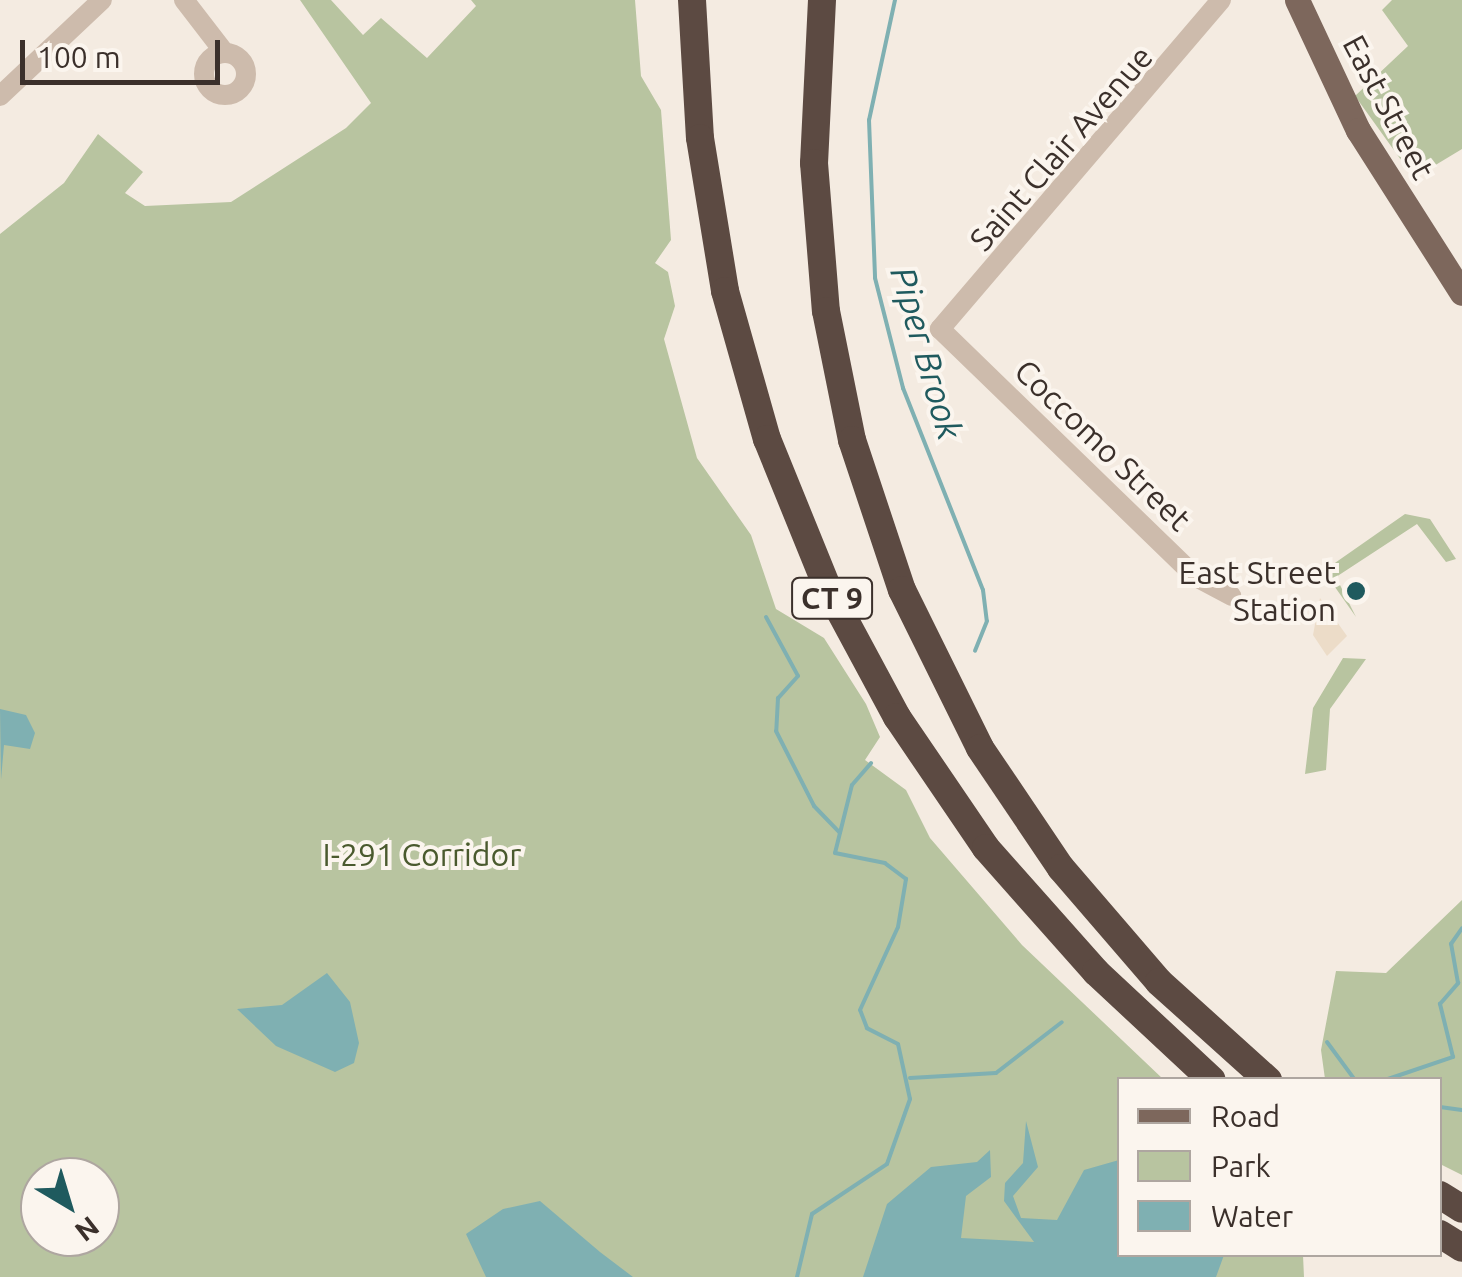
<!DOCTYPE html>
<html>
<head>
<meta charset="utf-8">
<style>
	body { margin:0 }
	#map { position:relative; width:1462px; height:1277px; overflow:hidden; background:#f4ebe1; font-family:Ubuntu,sans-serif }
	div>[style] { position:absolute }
	.green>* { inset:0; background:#b8c4a0 }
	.plaza>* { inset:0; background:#ecdcc8 }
	.water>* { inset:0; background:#7fb0b2 }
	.stream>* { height:4px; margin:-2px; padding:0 2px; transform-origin:2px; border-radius:2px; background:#7fb0b2 }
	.minor>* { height:20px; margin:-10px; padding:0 10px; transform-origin:10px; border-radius:10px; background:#cdbbac }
	.minor>.ring { margin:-10px; padding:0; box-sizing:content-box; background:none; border:20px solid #cdbbac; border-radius:50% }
	.major>* { height:25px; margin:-12.5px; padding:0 12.5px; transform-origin:12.5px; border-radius:12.5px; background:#7d675c }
	.highway>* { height:28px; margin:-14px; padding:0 14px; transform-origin:14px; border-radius:14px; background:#5c4a42 }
	.dots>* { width:28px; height:28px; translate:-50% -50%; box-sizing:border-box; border:5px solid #fbf5ee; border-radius:50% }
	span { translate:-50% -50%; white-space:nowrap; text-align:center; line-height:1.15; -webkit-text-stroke:8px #fbf5ee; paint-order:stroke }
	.shield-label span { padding:2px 8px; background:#fbf5ee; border:2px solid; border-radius:8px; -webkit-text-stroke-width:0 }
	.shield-label { font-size:30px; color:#3b302b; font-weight:700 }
	.street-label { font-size:32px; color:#3b302b }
	.poi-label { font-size:32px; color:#3b302b }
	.right { translate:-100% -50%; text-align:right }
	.park-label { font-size:32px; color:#4a5a2e }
	.water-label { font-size:35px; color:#1f5a5e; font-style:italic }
	.legend { position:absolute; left:1117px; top:1077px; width:325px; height:180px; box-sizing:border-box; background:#fbf5ee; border:2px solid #aea6a0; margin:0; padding:12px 18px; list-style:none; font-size:30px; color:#3b302b }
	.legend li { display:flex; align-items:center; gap:20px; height:50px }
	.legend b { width:50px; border:2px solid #aea6a0 }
	.north { position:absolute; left:20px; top:1157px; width:100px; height:100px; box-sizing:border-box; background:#fbf5ee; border:2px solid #aea6a0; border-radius:50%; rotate:142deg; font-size:28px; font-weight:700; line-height:40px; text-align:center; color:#3b302b }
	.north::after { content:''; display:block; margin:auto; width:35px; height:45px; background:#1f5a5e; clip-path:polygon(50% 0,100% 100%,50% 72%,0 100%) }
	.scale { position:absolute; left:20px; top:40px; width:200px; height:45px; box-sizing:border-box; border:5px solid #3b302b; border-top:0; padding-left:12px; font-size:30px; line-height:35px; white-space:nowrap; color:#3b302b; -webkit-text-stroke:8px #fbf5ee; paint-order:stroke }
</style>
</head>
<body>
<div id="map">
	<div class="green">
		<div style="clip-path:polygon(evenodd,300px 0,331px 0,363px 35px,381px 18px,427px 58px,476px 6px,471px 0,635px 0,641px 76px,661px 110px,671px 240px,655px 263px,668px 272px,675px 306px,664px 339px,697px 458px,751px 535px,776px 609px,824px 638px,866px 704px,880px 737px,865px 760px,906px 790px,930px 838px,1022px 945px,1163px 1079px,1120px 1080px,1120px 1254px,1303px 1255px,1304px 1277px,0 1277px,0 234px,64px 183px,98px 134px,143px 172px,125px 193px,145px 206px,231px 202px,346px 128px,371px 103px,300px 0,40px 1177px,100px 1177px,100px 1237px,40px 1237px,40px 1177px)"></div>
		<div style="clip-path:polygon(1392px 0,1462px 0,1462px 149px,1414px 178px,1355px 96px,1408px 46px,1382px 10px)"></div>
		<div style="clip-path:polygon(1405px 514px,1430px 519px,1456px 559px,1446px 562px,1417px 524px,1336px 577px,1356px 617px,1330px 580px,1332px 565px)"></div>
		<div style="clip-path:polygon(1343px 658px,1366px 659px,1330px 709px,1326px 770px,1305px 774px,1313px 708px)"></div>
		<div style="clip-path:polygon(1462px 900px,1462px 1175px,1440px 1164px,1440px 1080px,1325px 1079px,1321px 1050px,1336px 971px,1386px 973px)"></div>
	</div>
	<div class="plaza">
		<div style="clip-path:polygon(1320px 598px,1347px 636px,1327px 656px,1313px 635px)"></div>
	</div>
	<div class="water">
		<div style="clip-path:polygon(0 709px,26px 715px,35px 733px,30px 749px,4px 745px,1px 780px)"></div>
		<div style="clip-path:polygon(327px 973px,350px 1002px,359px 1043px,354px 1063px,335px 1072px,276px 1046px,237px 1009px,282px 1005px)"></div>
		<div style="clip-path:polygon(1026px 1121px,1038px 1167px,1013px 1196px,1021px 1218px,1057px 1220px,1084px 1170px,1119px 1160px,1120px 1254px,1224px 1255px,1216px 1277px,863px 1277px,887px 1204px,931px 1167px,977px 1162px,990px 1150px,991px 1177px,966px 1196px,961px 1238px,1034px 1242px,1004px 1201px,1005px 1183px,1023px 1163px)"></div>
		<div style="clip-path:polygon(540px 1201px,600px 1252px,633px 1277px,486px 1277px,466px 1234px,503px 1209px)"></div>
	</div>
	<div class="stream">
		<div style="left:895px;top:0;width:123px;rotate:102.2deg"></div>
		<div style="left:869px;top:120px;width:158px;rotate:87.8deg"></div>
		<div style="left:875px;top:278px;width:114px;rotate:75.7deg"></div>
		<div style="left:903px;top:388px;width:217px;rotate:68.4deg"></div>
		<div style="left:983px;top:590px;width:31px;rotate:83deg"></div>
		<div style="left:987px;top:621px;width:32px;rotate:112deg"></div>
		<div style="left:766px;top:617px;width:67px;rotate:61.5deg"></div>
		<div style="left:798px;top:676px;width:30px;rotate:132deg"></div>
		<div style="left:778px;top:698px;width:33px;rotate:93deg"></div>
		<div style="left:776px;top:731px;width:84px;rotate:63.1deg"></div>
		<div style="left:814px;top:806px;width:37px;rotate:46deg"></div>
		<div style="left:1327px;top:1042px;width:47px;rotate:53.6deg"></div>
		<div style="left:910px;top:1078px;width:86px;rotate:-3.3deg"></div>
		<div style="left:996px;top:1073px;width:83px;rotate:-37.7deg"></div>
		<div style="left:1385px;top:1080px;width:72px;rotate:-18.7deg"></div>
		<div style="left:1453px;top:1057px;width:55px;rotate:-103.8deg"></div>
		<div style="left:1440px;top:1004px;width:28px;rotate:-49deg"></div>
		<div style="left:1458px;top:983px;width:40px;rotate:-100deg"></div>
		<div style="left:1451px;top:944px;width:19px;rotate:-55deg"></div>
		<div style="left:1440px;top:1107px;width:22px;rotate:8deg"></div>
		<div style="left:797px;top:1277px;width:65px;rotate:-76.6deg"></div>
		<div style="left:812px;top:1214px;width:90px;rotate:-33.7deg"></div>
		<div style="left:887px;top:1164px;width:69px;rotate:-70.5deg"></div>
		<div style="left:910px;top:1099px;width:56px;rotate:-102.3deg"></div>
		<div style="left:898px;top:1044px;width:35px;rotate:-153deg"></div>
		<div style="left:867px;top:1028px;width:19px;rotate:-111deg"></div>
		<div style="left:860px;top:1010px;width:91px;rotate:-65.4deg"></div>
		<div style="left:898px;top:927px;width:49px;rotate:-80.5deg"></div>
		<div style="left:906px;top:879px;width:26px;rotate:-143deg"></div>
		<div style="left:885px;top:863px;width:51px;rotate:-168.7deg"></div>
		<div style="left:835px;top:853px;width:70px;rotate:-76deg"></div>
		<div style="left:852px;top:785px;width:29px;rotate:-49deg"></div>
	</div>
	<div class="minor">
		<div style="left:184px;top:0;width:67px;rotate:52.3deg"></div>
		<div style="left:1221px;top:0;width:433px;rotate:130.5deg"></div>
		<div style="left:940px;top:329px;width:356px;rotate:44.1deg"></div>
		<div style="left:1196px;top:577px;width:40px;rotate:28deg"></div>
		<div class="ring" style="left:204px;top:53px;width:22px;height:22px"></div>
		<div style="left:0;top:96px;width:140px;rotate:-43.3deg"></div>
	</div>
	<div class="major">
		<div style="left:1297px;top:0;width:144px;rotate:64.9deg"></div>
		<div style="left:1358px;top:130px;width:193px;rotate:57.5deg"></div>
	</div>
	<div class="highway">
		<div style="left:692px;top:0;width:138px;rotate:86.7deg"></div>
		<div style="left:700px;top:138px;width:155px;rotate:80.7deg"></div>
		<div style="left:725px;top:291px;width:154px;rotate:74.2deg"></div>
		<div style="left:767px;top:439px;width:160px;rotate:67.9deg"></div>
		<div style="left:827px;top:587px;width:148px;rotate:61.7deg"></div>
		<div style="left:897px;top:717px;width:158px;rotate:55.8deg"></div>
		<div style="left:986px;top:848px;width:166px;rotate:48.4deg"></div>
		<div style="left:1096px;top:972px;width:158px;rotate:43deg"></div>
		<div style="left:822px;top:0;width:163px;rotate:92.8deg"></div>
		<div style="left:814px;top:163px;width:148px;rotate:85.4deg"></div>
		<div style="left:826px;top:311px;width:132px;rotate:78.6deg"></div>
		<div style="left:852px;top:440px;width:158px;rotate:71.6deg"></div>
		<div style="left:902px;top:590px;width:176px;rotate:63.7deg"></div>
		<div style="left:980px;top:748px;width:145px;rotate:56deg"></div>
		<div style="left:1061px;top:868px;width:150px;rotate:49.3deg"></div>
		<div style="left:1159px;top:982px;width:147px;rotate:42deg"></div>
		<div style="left:1440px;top:1195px;width:26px;rotate:32deg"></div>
		<div style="left:1440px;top:1234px;width:26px;rotate:32deg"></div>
	</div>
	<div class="dots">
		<div style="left:1356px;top:591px;background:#1f5a5e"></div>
	</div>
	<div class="shield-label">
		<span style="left:832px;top:598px">CT 9</span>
	</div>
	<div class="street-label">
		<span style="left:1389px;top:107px;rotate:62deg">East Street</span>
		<span style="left:1061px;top:148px;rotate:-49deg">Saint Clair Avenue</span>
		<span style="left:1103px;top:445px;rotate:44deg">Coccomo Street</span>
	</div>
	<div class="poi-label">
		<span class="right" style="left:1336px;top:591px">East Street<br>Station</span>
	</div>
	<div class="park-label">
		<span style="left:422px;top:854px">I-291 Corridor</span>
	</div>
	<div class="water-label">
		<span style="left:927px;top:353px;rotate:74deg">Piper Brook</span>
	</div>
	<ul class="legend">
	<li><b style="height:12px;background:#7d675c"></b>Road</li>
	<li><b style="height:28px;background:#b8c4a0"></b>Park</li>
	<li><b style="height:28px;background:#7fb0b2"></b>Water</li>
	</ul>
	<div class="north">N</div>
	<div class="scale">100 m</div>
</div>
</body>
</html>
